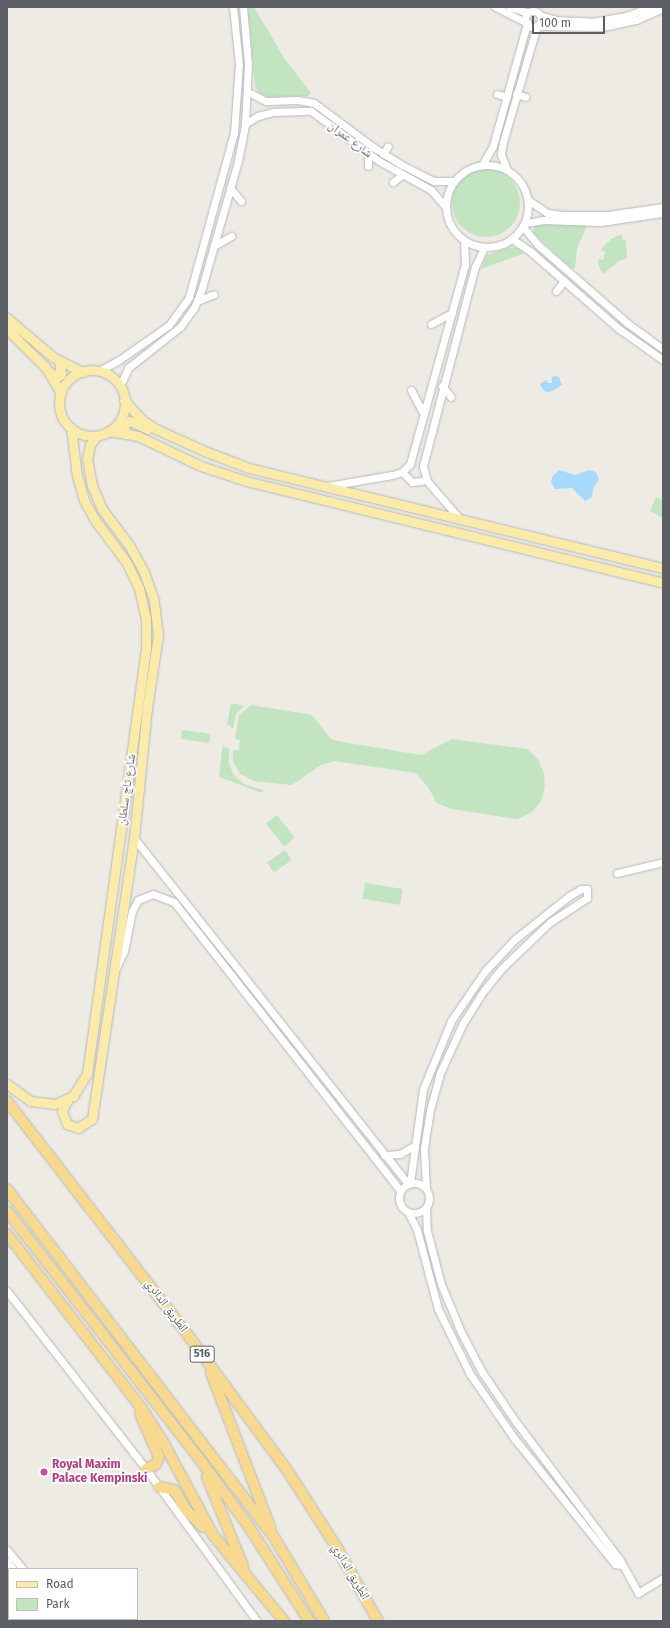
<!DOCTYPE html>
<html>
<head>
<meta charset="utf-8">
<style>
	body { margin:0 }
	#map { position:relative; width:670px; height:1628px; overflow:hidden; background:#edebe3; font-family:"Fira Sans","Noto Naskh Arabic",sans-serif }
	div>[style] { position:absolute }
	.green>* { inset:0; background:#c2e4c1; transform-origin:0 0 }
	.round { border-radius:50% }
	.water>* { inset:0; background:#a6d9fb }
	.roads { filter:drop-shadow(0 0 1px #b6b9bd) drop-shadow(0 0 1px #b6b9bd) }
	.minor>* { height:7px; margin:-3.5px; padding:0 3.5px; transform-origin:3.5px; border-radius:3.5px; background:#fff }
	.minor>.ring { margin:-3.5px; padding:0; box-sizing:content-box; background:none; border:7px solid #fff; border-radius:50% }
	.major>* { height:9px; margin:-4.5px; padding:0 4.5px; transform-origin:4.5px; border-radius:4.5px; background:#fbebaa }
	.major>.ring { margin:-4.5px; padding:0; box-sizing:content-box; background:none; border:9px solid #fbebaa; border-radius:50% }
	.highway>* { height:10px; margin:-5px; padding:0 5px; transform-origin:5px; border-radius:5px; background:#f8d990 }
	.dots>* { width:11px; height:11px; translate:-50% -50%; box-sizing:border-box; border:2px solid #fff; border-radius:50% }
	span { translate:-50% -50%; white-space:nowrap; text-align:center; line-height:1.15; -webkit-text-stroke:3.5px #fff; paint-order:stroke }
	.shield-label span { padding:1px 3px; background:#fff; border:1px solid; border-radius:3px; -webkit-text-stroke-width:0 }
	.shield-label { font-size:11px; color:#5b5f63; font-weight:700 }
	.street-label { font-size:12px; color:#5b5f63 }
	.hotel-label { font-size:12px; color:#b23c85; font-weight:700 }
	.left { translate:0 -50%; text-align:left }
	.frame { position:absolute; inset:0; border:8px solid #5b5f63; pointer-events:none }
	.legend { position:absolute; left:8px; top:1568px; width:130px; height:52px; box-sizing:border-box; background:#fff; border:1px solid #bdbfc1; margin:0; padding:5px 7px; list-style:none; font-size:12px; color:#5b5f63 }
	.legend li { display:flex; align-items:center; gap:8px; height:20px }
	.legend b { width:20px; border:1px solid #bdbfc1 }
	.scale { position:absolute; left:532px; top:16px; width:73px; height:18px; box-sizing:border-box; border:2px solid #5b5f63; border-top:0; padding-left:5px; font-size:12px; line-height:14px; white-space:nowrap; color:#5b5f63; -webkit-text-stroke:3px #fff; paint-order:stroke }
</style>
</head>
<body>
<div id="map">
	<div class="green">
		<div style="clip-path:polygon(248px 7px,254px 7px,284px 58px,311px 93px,308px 96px,269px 97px,259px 93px,255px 87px)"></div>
		<div class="round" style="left:452px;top:169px;width:68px;height:68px"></div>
		<div style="clip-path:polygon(534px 224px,587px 226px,577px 248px,575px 268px,571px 268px,533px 233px)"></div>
		<div style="clip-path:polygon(621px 234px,623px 241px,626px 240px,627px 258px,619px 261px,603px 274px,598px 264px,598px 259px,603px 260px,605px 252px,601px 250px,603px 247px,611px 239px)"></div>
		<div style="clip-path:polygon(510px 247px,519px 248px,525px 253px,481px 269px,487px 255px)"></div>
		<div style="clip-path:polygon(656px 497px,663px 500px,663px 518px,650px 511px)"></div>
		<div style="clip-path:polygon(231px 703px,244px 706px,236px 714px,233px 729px,230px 725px,227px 726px)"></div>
		<div style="clip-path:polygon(251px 705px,312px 715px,331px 739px,337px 741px,421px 755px,452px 739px,527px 749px,538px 759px,544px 773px,545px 787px,541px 801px,532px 812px,517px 819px,451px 809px,437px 803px,428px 787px,416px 773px,334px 761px,321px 765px,292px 785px,254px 781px,240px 774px,233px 761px,233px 750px,239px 750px,240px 740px,235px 739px,239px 715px)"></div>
		<div style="left:182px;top:730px;width:29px;height:9px;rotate:8deg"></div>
		<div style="clip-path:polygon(223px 742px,224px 747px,229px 748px,229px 764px,234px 775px,244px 784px,263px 790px,262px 793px,219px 777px)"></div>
		<div style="left:277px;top:815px;width:29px;height:14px;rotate:52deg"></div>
		<div style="left:285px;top:850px;width:12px;height:22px;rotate:55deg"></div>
		<div style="left:365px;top:883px;width:38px;height:16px;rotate:9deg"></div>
	</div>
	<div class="water">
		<div style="clip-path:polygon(555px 376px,559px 377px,562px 385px,550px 392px,544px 391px,540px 384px,546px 380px,548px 383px,552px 383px,552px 377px)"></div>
		<div style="clip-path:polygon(559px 470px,575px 475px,590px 470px,596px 472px,599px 480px,593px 488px,592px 497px,585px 501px,572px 488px,555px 489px,551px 482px,552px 477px)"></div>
	</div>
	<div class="roads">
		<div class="minor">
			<div style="left:510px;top:7px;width:19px;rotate:18deg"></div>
			<div class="ring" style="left:525px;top:11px;width:9px;height:9px"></div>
			<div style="left:541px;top:16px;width:16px;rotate:14deg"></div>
			<div style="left:557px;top:20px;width:35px;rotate:3deg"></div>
			<div style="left:592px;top:22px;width:35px;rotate:-10deg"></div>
			<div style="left:626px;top:16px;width:27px;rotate:-20deg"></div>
			<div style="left:537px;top:26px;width:66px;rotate:0.9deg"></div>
			<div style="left:603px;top:27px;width:34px;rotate:-12deg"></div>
			<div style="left:636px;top:20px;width:30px;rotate:-24deg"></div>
			<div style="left:248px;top:92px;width:20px;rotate:27deg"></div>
			<div style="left:266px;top:101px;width:32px;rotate:-2deg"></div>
			<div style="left:298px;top:100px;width:16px;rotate:11deg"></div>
			<div style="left:314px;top:103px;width:74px;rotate:36.7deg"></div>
			<div style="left:373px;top:147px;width:34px;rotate:32deg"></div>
			<div style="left:402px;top:165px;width:36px;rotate:27deg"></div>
			<div style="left:434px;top:181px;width:20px"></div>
			<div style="left:497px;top:94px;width:10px;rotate:17deg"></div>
			<div style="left:516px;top:94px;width:10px;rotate:17deg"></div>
			<div style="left:245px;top:124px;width:15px;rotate:-32deg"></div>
			<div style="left:258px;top:116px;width:16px;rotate:-15deg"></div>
			<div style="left:273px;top:112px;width:38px;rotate:-2deg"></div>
			<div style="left:311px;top:111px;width:84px;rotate:36.3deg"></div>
			<div style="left:379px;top:161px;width:60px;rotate:29.1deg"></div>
			<div style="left:431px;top:190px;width:23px;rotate:49deg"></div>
			<div style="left:383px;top:154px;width:9px;rotate:-58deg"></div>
			<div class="ring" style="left:446px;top:165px;width:75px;height:75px"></div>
			<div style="left:482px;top:165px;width:22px;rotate:-60deg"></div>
			<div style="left:493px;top:146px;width:128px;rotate:-74.5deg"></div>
			<div style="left:527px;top:23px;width:36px;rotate:-153deg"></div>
			<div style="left:368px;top:166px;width:12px;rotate:-90deg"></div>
			<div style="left:507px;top:170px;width:17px;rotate:-111deg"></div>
			<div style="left:501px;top:154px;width:12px;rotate:-81deg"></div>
			<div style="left:503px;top:142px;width:121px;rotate:-73.7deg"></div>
			<div style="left:393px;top:182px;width:11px;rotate:-38deg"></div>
			<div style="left:230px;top:188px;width:17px;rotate:50deg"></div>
			<div style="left:528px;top:200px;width:23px;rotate:34deg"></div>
			<div style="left:547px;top:213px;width:16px;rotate:7deg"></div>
			<div style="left:563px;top:215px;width:45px"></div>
			<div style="left:608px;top:215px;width:56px;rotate:-8.3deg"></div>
			<div style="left:525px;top:223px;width:18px;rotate:-9deg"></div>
			<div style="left:543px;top:220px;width:58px;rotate:2deg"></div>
			<div style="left:601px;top:222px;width:63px;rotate:-8.3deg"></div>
			<div style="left:523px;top:227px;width:23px;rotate:50deg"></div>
			<div style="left:538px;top:245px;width:118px;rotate:41.2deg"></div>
			<div style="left:627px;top:323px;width:44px;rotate:35.8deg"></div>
			<div style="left:512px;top:239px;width:23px;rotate:34deg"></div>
			<div style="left:531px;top:252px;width:117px;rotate:41.2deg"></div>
			<div style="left:619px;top:329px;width:54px;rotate:35.2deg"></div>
			<div style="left:214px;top:246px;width:20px;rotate:-30deg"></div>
			<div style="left:556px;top:291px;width:13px;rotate:-51deg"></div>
			<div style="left:197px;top:301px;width:18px;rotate:-22deg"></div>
			<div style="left:431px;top:324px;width:24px;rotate:-28deg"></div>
			<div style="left:99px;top:371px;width:23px;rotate:-29deg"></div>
			<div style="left:119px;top:360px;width:61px;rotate:-35deg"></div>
			<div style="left:169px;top:325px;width:34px;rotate:-54deg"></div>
			<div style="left:189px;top:297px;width:170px;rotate:-74.7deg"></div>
			<div style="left:234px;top:133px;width:69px;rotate:-85.9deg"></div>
			<div style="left:239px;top:64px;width:57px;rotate:-96deg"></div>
			<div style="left:120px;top:386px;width:20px;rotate:-66deg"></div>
			<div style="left:128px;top:368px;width:66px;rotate:-38.3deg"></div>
			<div style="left:180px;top:327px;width:24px;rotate:-54deg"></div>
			<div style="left:194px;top:308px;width:18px;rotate:-68deg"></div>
			<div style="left:201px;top:291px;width:135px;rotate:-74.1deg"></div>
			<div style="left:238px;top:161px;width:38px;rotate:-79deg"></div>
			<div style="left:245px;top:124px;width:60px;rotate:-87.1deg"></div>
			<div style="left:248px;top:64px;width:57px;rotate:-95deg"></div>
			<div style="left:442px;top:386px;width:14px;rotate:51deg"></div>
			<div style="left:411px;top:390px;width:27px;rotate:62deg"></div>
			<div style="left:402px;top:472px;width:14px;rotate:45deg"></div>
			<div style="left:412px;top:482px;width:9px;rotate:-6deg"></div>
			<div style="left:328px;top:486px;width:65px;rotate:-9.8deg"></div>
			<div style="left:392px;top:475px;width:10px;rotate:-17deg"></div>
			<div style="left:402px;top:472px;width:11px;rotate:-45deg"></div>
			<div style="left:410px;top:464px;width:206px;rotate:-74.6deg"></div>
			<div style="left:465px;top:265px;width:24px;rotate:-92deg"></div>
			<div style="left:460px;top:519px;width:50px;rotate:-131deg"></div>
			<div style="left:427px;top:481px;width:16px;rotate:-105deg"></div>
			<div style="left:423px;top:466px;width:206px;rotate:-75.4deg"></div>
			<div style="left:475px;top:267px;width:21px;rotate:-65deg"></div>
			<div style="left:134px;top:838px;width:441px;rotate:51.6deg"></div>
			<div style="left:617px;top:873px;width:47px;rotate:-13.4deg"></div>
			<div style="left:116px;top:968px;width:19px;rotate:-65deg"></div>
			<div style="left:124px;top:951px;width:41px;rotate:-78.7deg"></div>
			<div style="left:132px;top:911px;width:13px;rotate:-61deg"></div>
			<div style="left:138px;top:900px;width:16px;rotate:-22deg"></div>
			<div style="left:153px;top:894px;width:22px;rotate:21deg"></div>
			<div style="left:174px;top:902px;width:366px;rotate:51.9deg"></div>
			<div style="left:384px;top:1155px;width:16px;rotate:-4deg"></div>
			<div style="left:400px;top:1154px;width:16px;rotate:-30deg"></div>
			<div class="ring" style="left:399px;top:1183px;width:23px;height:23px"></div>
			<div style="left:410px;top:1183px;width:95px;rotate:-82.1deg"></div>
			<div style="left:423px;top:1089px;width:74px;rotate:-67.6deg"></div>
			<div style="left:451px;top:1021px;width:60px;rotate:-55.8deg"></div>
			<div style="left:485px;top:971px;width:44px;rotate:-46.8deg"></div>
			<div style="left:515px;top:939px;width:69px;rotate:-38.5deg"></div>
			<div style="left:569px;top:896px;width:14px;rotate:-30deg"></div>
			<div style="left:581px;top:889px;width:6px"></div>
			<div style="left:587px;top:889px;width:9px;rotate:90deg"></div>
			<div style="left:587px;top:898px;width:44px;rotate:147deg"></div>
			<div style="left:550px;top:922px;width:66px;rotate:136.2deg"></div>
			<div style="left:502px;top:968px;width:28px;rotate:129deg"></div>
			<div style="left:484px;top:990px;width:41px;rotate:122.2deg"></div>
			<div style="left:462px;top:1025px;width:53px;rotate:114.6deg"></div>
			<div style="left:440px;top:1073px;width:38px;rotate:105deg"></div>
			<div style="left:430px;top:1110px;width:39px;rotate:99deg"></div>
			<div style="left:424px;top:1149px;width:39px;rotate:87deg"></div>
			<div style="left:426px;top:1208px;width:23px;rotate:88deg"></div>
			<div style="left:427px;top:1231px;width:55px;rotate:75.2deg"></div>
			<div style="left:441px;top:1284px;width:52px;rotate:67.4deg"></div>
			<div style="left:461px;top:1332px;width:45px;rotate:62.3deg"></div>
			<div style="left:482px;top:1372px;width:60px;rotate:55.8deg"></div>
			<div style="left:516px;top:1422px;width:173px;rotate:53deg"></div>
			<div style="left:620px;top:1560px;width:38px;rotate:61deg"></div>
			<div style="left:638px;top:1593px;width:29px;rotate:-31deg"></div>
			<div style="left:408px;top:1212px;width:20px;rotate:63deg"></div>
			<div style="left:417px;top:1230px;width:82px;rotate:75.1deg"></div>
			<div style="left:438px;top:1309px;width:72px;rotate:63.8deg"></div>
			<div style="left:470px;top:1374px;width:78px;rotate:55.5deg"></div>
			<div style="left:514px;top:1438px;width:161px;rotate:51.3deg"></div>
			<div style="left:615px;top:1564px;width:6px;rotate:9deg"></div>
			<div style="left:7px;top:1291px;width:226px;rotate:52deg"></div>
			<div style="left:146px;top:1469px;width:188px;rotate:53.9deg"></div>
			<div style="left:7px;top:1550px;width:25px;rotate:50deg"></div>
			<div style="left:7px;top:1561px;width:10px;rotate:53deg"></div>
			<div style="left:7px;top:1593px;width:2px"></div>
			<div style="left:45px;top:1619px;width:2px;rotate:63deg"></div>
			<div style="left:54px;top:1619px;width:2px;rotate:63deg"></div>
		</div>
		<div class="major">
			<div style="left:7px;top:318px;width:60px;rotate:40.3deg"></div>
			<div style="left:53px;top:357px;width:33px;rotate:27deg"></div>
			<div style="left:7px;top:329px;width:55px;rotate:45deg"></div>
			<div style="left:46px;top:368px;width:29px;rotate:59deg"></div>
			<div class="ring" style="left:59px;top:370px;width:57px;height:57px"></div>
			<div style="left:50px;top:373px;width:9px;rotate:21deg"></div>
			<div style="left:58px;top:376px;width:4px;rotate:-34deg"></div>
			<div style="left:61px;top:374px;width:13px;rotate:-99deg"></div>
			<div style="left:124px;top:400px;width:27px;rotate:48deg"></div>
			<div style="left:142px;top:420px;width:17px;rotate:33deg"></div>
			<div style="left:156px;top:429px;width:56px;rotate:24.3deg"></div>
			<div style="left:207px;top:452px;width:45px;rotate:20.9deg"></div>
			<div style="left:249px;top:468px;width:426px;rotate:13.6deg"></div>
			<div style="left:109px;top:431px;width:29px;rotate:10deg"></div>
			<div style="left:138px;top:436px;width:70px;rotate:25.5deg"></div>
			<div style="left:201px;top:466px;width:47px;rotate:18.4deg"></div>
			<div style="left:246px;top:481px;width:429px;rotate:13.7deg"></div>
			<div style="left:125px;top:432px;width:8px;rotate:-97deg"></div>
			<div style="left:124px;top:424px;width:7px;rotate:-27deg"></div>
			<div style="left:130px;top:421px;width:19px;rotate:25deg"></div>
			<div style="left:7px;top:1084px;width:29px;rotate:36deg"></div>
			<div style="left:30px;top:1101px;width:25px;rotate:7deg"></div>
			<div style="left:55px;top:1104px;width:20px;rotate:-24deg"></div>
			<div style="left:73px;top:1096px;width:26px;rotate:-58deg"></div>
			<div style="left:87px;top:1074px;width:428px;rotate:-82.1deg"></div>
			<div style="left:146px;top:650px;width:31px;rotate:-90deg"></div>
			<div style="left:146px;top:619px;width:32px;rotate:-103deg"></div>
			<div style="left:139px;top:588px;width:28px;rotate:-116deg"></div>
			<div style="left:127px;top:563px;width:54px;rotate:-126.7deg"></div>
			<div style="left:95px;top:520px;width:23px;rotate:-119deg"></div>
			<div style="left:84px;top:500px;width:25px;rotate:-106deg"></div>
			<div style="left:77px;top:476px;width:48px;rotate:-97.1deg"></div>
			<div style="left:68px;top:1099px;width:13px;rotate:117deg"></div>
			<div style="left:62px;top:1111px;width:14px;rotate:69deg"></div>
			<div style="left:67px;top:1124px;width:12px;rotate:20deg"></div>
			<div style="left:78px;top:1128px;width:17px;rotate:-33deg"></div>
			<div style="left:92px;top:1119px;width:284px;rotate:-81.5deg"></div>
			<div style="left:134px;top:838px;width:131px;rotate:-84.3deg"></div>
			<div style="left:147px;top:708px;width:74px;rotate:-81.4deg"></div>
			<div style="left:158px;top:635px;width:35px;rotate:-97deg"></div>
			<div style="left:154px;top:600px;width:30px;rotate:-110deg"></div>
			<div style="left:144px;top:572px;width:31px;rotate:-119deg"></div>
			<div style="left:129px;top:545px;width:45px;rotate:-126.9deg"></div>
			<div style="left:102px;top:509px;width:25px;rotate:-113deg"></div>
			<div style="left:92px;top:486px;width:27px;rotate:-100deg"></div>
			<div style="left:87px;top:459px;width:14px;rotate:-78deg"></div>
			<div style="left:90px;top:445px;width:11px;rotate:-56deg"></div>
		</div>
		<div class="highway">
			<div style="left:7px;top:1101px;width:294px;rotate:52.3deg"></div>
			<div style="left:187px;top:1334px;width:169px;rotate:53.7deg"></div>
			<div style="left:287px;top:1470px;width:93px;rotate:57.3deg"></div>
			<div style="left:337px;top:1548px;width:84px;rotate:60.7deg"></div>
			<div style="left:7px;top:1189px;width:435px;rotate:52.5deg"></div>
			<div style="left:272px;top:1534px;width:101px;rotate:59.1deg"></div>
			<div style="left:7px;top:1211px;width:311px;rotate:52.2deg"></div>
			<div style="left:198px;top:1457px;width:87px;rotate:53.9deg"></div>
			<div style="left:249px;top:1527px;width:112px;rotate:57.4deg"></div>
			<div style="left:7px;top:1234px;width:217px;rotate:52.3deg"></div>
			<div style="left:140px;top:1406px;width:38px;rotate:57deg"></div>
			<div style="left:161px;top:1438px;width:110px;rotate:61.8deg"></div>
			<div style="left:213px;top:1535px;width:112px;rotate:50.5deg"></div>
			<div style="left:211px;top:1373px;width:165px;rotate:69deg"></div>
			<div style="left:140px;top:1414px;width:47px;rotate:66.2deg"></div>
			<div style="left:159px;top:1457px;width:8px;rotate:113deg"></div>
			<div style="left:156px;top:1464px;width:11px;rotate:153deg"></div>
			<div style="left:207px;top:1477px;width:96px;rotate:68deg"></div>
			<div style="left:159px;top:1487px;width:15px;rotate:11deg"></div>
			<div style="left:174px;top:1490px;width:26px;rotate:58deg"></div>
			<div style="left:188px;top:1512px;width:21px;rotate:45deg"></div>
		</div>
	</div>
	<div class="dots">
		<div style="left:44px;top:1472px;background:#d1479c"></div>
	</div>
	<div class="shield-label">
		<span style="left:202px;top:1354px">516</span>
	</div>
	<div class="street-label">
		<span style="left:350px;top:140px;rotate:37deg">شارع عمران</span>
		<span style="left:127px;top:790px;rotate:-82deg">شارع تاج سلطان</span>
		<span style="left:166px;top:1306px;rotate:53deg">الطريق الدائري</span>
		<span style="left:350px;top:1572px;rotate:60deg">الطريق الدائري</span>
	</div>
	<div class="hotel-label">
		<span class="left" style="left:52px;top:1472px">Royal Maxim<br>Palace Kempinski</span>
	</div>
	<div class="frame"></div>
	<ul class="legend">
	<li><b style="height:5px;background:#fbebaa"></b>Road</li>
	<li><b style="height:11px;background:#c2e4c1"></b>Park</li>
	</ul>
	<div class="scale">100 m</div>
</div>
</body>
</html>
